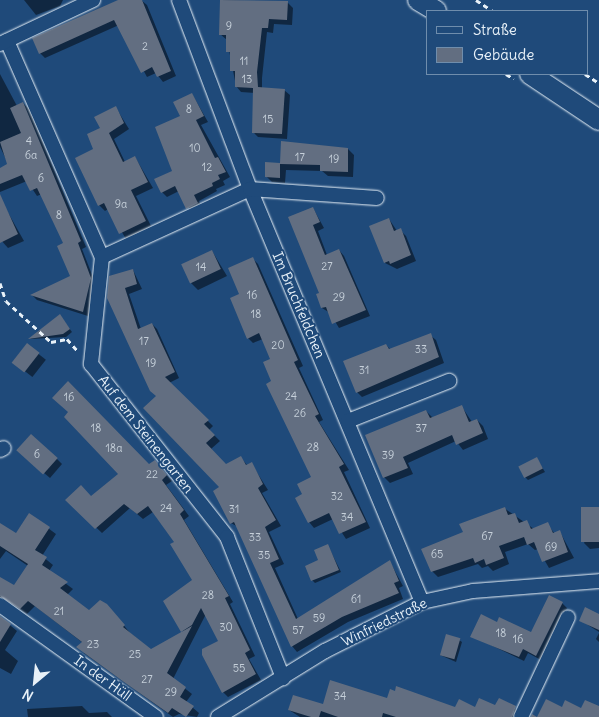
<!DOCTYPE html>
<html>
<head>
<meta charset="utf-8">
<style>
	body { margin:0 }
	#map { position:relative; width:599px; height:717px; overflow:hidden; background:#1f4a7a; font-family:Delius,sans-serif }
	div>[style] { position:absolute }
	.shadow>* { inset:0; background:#0007; transform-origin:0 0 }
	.building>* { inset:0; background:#626e81; transform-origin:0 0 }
	.path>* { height:3px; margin-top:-1.5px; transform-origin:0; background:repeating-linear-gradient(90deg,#e8f1f8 0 5px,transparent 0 9px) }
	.roads { filter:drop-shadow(0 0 1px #e8f1f8) drop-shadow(0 0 1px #e8f1f8) }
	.street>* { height:14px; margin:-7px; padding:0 7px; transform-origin:7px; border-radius:7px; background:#1f4a7a }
	.secondary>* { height:20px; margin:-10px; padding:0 10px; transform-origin:10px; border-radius:10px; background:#1f4a7a }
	span { translate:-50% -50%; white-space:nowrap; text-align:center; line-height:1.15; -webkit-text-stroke:4px #1f4a7a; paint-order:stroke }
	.number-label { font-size:11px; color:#c6d0da }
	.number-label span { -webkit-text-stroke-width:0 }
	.street-label { font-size:14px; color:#e8f1f8 }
	.legend { position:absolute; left:426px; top:10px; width:162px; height:65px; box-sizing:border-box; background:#1f4a7a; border:1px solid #6f8dac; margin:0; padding:6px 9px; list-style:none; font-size:15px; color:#e8f1f8 }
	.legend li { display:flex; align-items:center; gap:10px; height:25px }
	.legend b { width:25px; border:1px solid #6f8dac }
	.north { position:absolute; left:10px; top:657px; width:50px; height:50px; -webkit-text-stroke:4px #1f4a7a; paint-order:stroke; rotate:208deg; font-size:14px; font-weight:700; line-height:20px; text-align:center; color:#e8f1f8 }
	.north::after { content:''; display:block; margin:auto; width:18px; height:22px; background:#e8f1f8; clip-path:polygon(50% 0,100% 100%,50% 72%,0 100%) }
</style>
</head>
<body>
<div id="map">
	<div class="shadow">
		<div style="clip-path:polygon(24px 0,63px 0,60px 6px,36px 15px)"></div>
		<div style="clip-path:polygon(121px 0,141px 0,147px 5px,176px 76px,163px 82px,156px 73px,147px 77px,119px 25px,45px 58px,40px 53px)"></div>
		<div style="clip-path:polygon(221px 0,288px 3px,293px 8px,292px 25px,274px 24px,273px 33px,267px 32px,262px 78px,262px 89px,284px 90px,290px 95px,287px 139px,258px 137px,253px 132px,255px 93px,241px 92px,236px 86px,227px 40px,220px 34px)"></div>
		<div style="clip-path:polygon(0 74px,17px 106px,23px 103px,29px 109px,86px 247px,82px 249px,96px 285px,88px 316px,37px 300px,32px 295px,72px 277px,64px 244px,42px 194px,37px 196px,27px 181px,0 192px,0 169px,9px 165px,0 147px)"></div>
		<div style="clip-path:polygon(192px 94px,208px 122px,201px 125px,230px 177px,223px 181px,225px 185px,216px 189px,217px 191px,199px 201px,203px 209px,192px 213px,179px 191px,167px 197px,162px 192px,173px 172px,182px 116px)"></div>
		<div style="clip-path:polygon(116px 108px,129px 129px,114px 139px,125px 162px,135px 157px,153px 188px,136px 196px,151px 226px,126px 239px,108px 209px,105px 211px,99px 205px,95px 150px,101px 128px)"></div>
		<div style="clip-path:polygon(282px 142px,348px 149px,354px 155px,353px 177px,328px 176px,322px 171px,286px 170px,285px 183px,272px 182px,266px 176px,266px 163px,281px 164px)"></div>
		<div style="clip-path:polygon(313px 208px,324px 228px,318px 231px,327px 255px,339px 250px,344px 256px,370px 316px,339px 328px,330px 313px,322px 308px,320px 294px,290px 218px)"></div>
		<div style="clip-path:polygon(6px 209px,24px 241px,8px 248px,0 239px,0 211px)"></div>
		<div style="clip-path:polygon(389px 219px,397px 231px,400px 230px,406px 236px,416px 261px,397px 269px,385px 263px)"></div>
		<div style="clip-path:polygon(212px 251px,227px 276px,198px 290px,191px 283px)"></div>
		<div style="clip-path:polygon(253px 259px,258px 264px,303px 366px,299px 368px,323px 420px,319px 422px,349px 470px,344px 472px,370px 528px,346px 539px,333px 519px,314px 528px,309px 522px,304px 495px,313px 478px,273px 382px,272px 360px,263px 339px,253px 343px,248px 338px,240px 295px)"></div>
		<div style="clip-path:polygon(133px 270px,142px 289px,129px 294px,141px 329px,152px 324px,157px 329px,179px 378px,169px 383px,213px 426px,209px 430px,220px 441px,211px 449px,226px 466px,241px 458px,247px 465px,251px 463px,268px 490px,262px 493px,281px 526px,269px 532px,284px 564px,275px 568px,298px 619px,390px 562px,403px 586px,399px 588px,403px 599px,348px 622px,297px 652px,292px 646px,238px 527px,231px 523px,221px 488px,157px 396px,108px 298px)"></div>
		<div style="clip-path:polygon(60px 316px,72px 332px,66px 337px,30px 339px)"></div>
		<div style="clip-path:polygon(430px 335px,436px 340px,444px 363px,362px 397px,357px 392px,386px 345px,391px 350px)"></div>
		<div style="left:27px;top:345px;width:24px;height:22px;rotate:38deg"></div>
		<div style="clip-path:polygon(462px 407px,472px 422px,477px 420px,483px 426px,488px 439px,463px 450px,456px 441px,408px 463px,413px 474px,390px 483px,384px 477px,426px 411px,433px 418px)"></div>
		<div style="clip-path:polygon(24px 456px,57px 459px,62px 464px,50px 478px)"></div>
		<div style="clip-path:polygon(537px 459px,545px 472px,528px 480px,525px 477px)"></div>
		<div style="clip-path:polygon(149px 465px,160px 467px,172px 481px,166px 485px,189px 516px,184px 520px,233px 602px,230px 604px,255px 656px,249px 659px,261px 680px,228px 697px,223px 692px,220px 641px,206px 614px,173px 679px,192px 694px,186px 702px,199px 713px,197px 717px,179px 714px,173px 717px,84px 653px,83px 643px,35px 606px,27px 614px,9px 602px,0 608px,0 578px,14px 587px,28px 566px,6px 551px,0 559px,0 524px,16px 534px,29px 514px,56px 534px,42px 556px,53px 565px,49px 571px,73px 589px,67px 595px,89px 611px,113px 612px,130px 633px,151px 650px,183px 632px,194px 580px,176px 543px,153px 512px,143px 519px,130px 508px,102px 533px,67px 500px,91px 497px)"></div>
		<div style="clip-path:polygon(504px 508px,534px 529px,547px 524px,555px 534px,560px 532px,574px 558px,549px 568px,538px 549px,535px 550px,528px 544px,505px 552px,509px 564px,493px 571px,488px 566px,482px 568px,478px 564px,438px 577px,432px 571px,464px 533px)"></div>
		<div style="clip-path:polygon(599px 508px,599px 548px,590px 549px,584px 543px)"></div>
		<div style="clip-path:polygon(328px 546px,341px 572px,315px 583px,312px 580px)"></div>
		<div style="clip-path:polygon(562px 603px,567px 608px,541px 660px,528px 653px,524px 661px,472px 636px,497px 623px,532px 634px)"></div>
		<div style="clip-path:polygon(599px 615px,599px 632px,580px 620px)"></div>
		<div style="clip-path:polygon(0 617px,17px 631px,5px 650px,18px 661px,11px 674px,0 668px)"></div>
		<div style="clip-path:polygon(599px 633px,599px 642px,596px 639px)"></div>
		<div style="clip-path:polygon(459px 640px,462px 642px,456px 662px,440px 655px)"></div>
		<div style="clip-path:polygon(388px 700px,455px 709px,514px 707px,520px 713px,518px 717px,300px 717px,289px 710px)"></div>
		<div style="clip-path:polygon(82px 706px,89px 713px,107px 712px,112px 717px,28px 717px,27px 709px)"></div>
	</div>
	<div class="building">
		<div style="clip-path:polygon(118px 0,142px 0,171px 71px,157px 77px,152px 67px,141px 73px,114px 20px,39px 54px,32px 38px)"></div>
		<div style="clip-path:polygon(220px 0,288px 1px,287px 20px,269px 19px,268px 28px,262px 28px,257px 72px,258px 87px,285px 89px,282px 134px,252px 133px,253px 88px,235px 87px,235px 71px,230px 71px,230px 52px,226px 52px,226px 35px,219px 35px)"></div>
		<div style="clip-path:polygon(192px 93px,204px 116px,196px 120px,215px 158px,218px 157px,226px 172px,218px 175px,220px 179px,212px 183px,213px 186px,194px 195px,198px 203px,186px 209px,175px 186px,161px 193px,154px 179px,172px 171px,155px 127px,180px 116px,173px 102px)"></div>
		<div style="clip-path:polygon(23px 102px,81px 241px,78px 243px,91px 278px,83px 312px,30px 295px,70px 276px,57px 246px,63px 243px,37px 188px,30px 191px,22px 175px,0 184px,0 168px,7px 164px,0 142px,21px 133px,10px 108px)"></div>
		<div style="clip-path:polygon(116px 106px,124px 123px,109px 133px,123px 162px,135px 156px,148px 182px,131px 190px,146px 221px,119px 234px,104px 203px,98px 206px,75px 158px,93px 149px,87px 134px,100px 128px,94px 117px)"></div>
		<div style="clip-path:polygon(281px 141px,348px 148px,348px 172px,320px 171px,320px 165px,280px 164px,280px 178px,265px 177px,265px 162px,280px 163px)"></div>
		<div style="clip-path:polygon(0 194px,18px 234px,0 243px)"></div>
		<div style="clip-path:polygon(313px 207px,320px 222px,313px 225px,325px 255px,339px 249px,366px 310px,332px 324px,326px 307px,321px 308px,316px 294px,319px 293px,288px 217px)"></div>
		<div style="clip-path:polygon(389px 218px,394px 231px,401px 228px,411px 255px,390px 264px,389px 261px,384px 263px,369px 226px)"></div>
		<div style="left:212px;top:250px;width:21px;height:34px;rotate:65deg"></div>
		<div style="clip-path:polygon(253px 257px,298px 360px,294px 362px,319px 414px,315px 416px,344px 464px,339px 467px,366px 522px,339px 534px,329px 513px,308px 523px,295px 498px,302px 494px,297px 484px,311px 477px,266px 384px,271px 381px,263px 362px,270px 359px,259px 333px,247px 339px,230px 298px,239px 294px,228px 268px)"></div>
		<div style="clip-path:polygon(133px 269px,137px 284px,125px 288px,138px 329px,152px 323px,175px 372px,165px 377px,209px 420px,204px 424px,215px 435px,206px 443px,226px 464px,241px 456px,246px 465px,252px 462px,263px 484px,258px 488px,276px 520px,265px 527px,279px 559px,270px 563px,296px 619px,390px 560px,399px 581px,394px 583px,399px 593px,342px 617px,291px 647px,234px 522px,230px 524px,213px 491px,219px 487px,143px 408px,156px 396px,150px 391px,107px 298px,109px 276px)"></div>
		<div style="clip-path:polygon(60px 314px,70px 329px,63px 334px,28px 339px)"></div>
		<div style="clip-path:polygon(431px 333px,439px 357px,356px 393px,343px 361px,386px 344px,389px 349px)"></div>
		<div style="left:27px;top:343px;width:16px;height:25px;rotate:38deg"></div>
		<div style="clip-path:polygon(68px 381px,149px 464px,155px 460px,167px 475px,162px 480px,184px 510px,180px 514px,229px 596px,225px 598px,250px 650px,245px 653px,256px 674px,222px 693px,202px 655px,202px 649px,218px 641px,201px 608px,192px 625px,181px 632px,163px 601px,192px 580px,170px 544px,174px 542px,148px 506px,137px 514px,124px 504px,95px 529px,65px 500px,81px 485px,91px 496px,118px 474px,64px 417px,68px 412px,52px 398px)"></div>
		<div style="clip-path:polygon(462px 405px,469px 422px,477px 419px,483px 433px,456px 445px,452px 435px,403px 457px,408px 468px,383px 478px,365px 435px,426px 410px,430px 418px)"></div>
		<div style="left:31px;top:434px;width:36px;height:22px;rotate:42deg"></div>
		<div style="left:537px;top:457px;width:13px;height:21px;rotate:63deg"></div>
		<div style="clip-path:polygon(505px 507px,508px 515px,515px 513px,519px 523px,527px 520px,531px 529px,548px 522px,553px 533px,560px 530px,568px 552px,542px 562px,534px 542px,527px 545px,524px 537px,499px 546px,504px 558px,486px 565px,484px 559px,475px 563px,473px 558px,431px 572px,421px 549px,463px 532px,459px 524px)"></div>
		<div style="left:599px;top:507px;width:35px;height:18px;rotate:90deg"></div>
		<div style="clip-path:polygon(29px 513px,50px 527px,35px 550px,47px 557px,42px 565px,68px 582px,60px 588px,89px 610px,100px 600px,107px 604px,125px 625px,123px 627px,151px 649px,192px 626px,167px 673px,186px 687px,180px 697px,194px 706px,186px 717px,172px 708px,168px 713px,124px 682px,76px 647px,82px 642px,28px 601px,20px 609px,0 596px,0 577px,14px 585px,28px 564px,0 546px,0 523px,16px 533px)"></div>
		<div style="clip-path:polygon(328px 544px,339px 570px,311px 581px,305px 566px,318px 560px,314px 550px)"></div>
		<div style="clip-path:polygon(549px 595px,563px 602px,536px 656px,523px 649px,519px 657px,470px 637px,481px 614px,497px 622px,499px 617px,531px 632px)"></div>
		<div style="clip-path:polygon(585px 607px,599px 614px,599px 630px,579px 621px)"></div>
		<div style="clip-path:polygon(0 616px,11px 624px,0 642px)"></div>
		<div style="left:446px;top:634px;width:15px;height:22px;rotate:16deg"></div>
		<div style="clip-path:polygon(330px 680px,387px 698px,390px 689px,395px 691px,396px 686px,455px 707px,459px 699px,475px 707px,479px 698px,495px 705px,499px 698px,516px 706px,512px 717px,396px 717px,383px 713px,382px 717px,338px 717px,321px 711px,319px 717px,311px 717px,288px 710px,293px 695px,323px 704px)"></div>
		<div style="clip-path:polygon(546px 699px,562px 707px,565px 700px,581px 708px,585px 700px,599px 706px,599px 717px,531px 717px,532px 714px,537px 717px)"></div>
	</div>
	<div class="path">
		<div style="left:476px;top:0;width:20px;rotate:33deg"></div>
		<div style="left:506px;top:74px;width:9px;rotate:32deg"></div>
		<div style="left:585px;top:74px;width:17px;rotate:33deg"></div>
		<div style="left:0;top:283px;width:19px;rotate:72deg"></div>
		<div style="left:6px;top:301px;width:61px;rotate:42.3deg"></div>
		<div style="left:51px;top:342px;width:16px;rotate:-11deg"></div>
		<div style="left:67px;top:339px;width:15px;rotate:48deg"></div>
	</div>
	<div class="roads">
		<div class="street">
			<div style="left:179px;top:0;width:202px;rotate:69.4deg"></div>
			<div style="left:250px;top:189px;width:447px;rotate:67.4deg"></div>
			<div style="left:7px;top:41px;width:236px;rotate:66.3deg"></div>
			<div style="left:102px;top:257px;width:108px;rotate:95.9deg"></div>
			<div style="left:91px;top:364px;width:220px;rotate:51.8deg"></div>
			<div style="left:227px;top:537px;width:152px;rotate:68.3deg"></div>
			<div style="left:0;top:44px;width:103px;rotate:-25.3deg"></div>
			<div style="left:102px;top:257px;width:163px;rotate:-24.7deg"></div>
			<div style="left:250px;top:189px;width:127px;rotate:4.1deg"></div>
			<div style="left:348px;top:421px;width:109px;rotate:-21.6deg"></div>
			<div style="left:0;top:450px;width:4px;rotate:-27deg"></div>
			<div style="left:0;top:605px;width:192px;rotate:35.7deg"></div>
			<div style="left:218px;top:717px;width:126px;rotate:-31.7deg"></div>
			<div style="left:325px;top:651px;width:109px;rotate:-26.8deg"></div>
			<div style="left:422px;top:602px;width:52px;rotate:-12.2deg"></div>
			<div style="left:473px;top:591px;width:126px;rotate:-4.5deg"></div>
			<div style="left:521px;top:717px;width:110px;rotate:-64.8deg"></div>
		</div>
		<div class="secondary">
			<div style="left:418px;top:0;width:21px;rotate:31deg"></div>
			<div style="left:530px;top:74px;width:83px;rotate:33.7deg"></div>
		</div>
	</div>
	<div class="number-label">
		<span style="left:229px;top:26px">9</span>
		<span style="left:145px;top:46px">2</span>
		<span style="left:244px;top:61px">11</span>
		<span style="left:247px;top:79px">13</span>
		<span style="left:189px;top:109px">8</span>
		<span style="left:268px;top:119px">15</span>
		<span style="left:29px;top:141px">4</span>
		<span style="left:195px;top:148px">10</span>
		<span style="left:31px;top:155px">6a</span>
		<span style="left:300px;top:157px">17</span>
		<span style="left:334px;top:159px">19</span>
		<span style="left:207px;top:167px">12</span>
		<span style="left:41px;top:178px">6</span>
		<span style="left:121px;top:204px">9a</span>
		<span style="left:59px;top:215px">8</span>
		<span style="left:327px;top:266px">27</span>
		<span style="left:201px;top:267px">14</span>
		<span style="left:252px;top:295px">16</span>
		<span style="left:339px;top:297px">29</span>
		<span style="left:256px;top:314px">18</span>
		<span style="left:144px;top:341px">17</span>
		<span style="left:278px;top:345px">20</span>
		<span style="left:421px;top:349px">33</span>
		<span style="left:151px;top:363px">19</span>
		<span style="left:364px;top:370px">31</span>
		<span style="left:291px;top:396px">24</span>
		<span style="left:69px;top:397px">16</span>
		<span style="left:300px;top:413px">26</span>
		<span style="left:96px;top:428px">18</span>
		<span style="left:421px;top:428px">37</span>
		<span style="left:313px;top:447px">28</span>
		<span style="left:114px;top:448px">18a</span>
		<span style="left:37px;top:454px">6</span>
		<span style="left:388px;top:455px">39</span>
		<span style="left:152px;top:474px">22</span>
		<span style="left:337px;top:496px">32</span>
		<span style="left:166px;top:508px">24</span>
		<span style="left:234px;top:509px">31</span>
		<span style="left:347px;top:517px">34</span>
		<span style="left:487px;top:536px">67</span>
		<span style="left:255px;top:537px">33</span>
		<span style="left:551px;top:547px">69</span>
		<span style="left:437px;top:554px">65</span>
		<span style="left:264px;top:555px">35</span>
		<span style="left:208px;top:595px">28</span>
		<span style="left:356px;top:599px">61</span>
		<span style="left:59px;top:611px">21</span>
		<span style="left:319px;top:618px">59</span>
		<span style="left:226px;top:627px">30</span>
		<span style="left:298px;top:630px">57</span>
		<span style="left:501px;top:633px">18</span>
		<span style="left:518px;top:639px">16</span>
		<span style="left:93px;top:644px">23</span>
		<span style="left:135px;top:654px">25</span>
		<span style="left:239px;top:668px">55</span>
		<span style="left:147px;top:679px">27</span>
		<span style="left:171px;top:692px">29</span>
		<span style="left:340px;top:696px">34</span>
	</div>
	<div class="street-label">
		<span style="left:299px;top:305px;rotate:67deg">Im Bruchfeldchen</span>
		<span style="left:146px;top:434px;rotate:52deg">Auf dem Steinengarten</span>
		<span style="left:384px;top:622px;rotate:-26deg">Winfriedstraße</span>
		<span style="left:103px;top:678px;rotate:36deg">In der Hüll</span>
	</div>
	<ul class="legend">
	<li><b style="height:6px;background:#1f4a7a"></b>Straße</li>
	<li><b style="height:14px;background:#626e81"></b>Gebäude</li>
	</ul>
	<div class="north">N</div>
</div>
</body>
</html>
